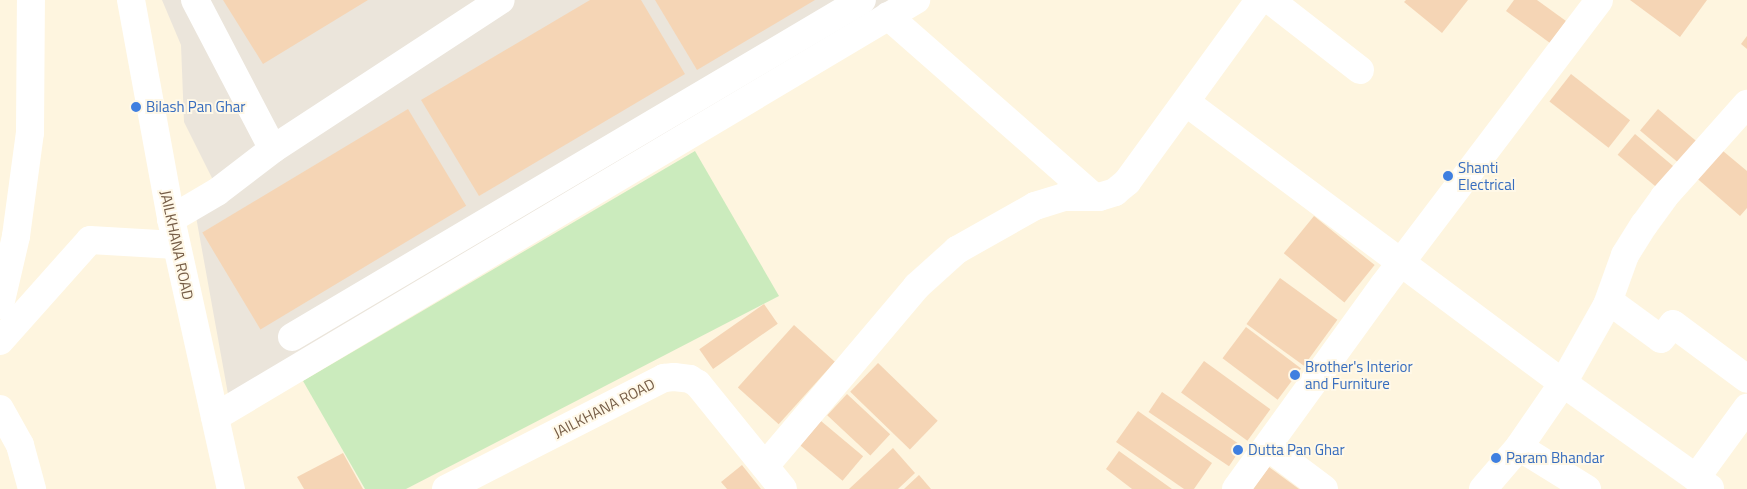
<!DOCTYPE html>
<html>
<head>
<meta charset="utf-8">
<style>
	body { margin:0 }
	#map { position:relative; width:1747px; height:489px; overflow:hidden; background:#fef5df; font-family:"Titillium Web",sans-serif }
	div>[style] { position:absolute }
	.industrial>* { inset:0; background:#ebe5db }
	.green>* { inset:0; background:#cbebbd }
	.building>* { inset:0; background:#f5d5b5; transform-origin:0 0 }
	.minor>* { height:28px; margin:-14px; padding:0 14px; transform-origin:14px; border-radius:14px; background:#fff }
	.dots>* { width:14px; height:14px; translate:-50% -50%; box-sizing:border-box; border:2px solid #fff8e7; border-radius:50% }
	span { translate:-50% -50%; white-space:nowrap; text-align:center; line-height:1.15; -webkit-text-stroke:4px #fff8e7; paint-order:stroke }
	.shop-label { font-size:15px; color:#366cbe }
	.left { translate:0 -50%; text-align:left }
	.street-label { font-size:15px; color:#755c46 }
</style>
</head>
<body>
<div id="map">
	<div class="industrial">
		<div style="clip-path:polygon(162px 0,891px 0,228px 394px,193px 200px,215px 184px,184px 122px,181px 45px)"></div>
	</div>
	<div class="green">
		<div style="clip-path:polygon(695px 151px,779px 296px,406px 489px,365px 489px,303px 381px)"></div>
	</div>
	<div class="building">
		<div style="clip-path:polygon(223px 0,368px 0,263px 64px)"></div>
		<div style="clip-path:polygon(590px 0,641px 0,685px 74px,479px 196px,421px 100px)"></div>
		<div style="clip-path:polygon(655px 0,815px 0,697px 70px)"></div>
		<div style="clip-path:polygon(1406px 0,1468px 0,1442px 33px,1404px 2px)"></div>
		<div style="clip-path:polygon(1514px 0,1537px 0,1566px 21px,1550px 43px,1506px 11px)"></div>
		<div style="clip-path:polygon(1630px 0,1707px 0,1680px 37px)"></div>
		<div style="clip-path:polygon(1747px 36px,1747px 49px,1741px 44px)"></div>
		<div style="left:1571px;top:74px;width:75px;height:35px;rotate:38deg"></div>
		<div style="left:408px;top:109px;width:113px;height:240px;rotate:59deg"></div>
		<div style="left:1658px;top:109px;width:51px;height:28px;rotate:40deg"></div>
		<div style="left:1635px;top:134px;width:52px;height:27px;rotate:40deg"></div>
		<div style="clip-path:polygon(1717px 146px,1747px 171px,1747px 208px,1740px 216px,1692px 174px)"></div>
		<div style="left:1314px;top:216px;width:78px;height:48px;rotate:39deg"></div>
		<div style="left:1280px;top:278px;width:71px;height:57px;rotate:36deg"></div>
		<div style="left:764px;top:304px;width:24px;height:79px;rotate:55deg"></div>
		<div style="left:794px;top:325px;width:55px;height:84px;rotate:42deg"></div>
		<div style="left:1246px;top:327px;width:69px;height:39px;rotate:37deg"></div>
		<div style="left:1204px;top:361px;width:82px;height:39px;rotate:36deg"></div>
		<div style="left:878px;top:363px;width:83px;height:40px;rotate:44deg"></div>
		<div style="left:1162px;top:392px;width:97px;height:24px;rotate:34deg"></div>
		<div style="left:847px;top:394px;width:59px;height:29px;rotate:43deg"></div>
		<div style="clip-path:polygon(1138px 411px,1212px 463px,1194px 489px,1184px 489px,1116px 442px)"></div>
		<div style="left:821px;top:421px;width:55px;height:32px;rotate:40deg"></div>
		<div style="clip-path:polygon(893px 448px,915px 473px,898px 489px,849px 489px)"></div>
		<div style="clip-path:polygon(1119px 451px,1172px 489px,1132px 489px,1106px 469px)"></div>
		<div style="clip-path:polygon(343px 453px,363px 489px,304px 489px,297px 477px)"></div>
		<div style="clip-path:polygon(742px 465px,761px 489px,727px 489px,721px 482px)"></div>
		<div style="clip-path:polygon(1269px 467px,1299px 489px,1253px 489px)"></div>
		<div style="clip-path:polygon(919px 475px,931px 489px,904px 489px)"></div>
	</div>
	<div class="minor">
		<div style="left:131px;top:0;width:223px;rotate:79.6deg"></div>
		<div style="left:171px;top:219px;width:277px;rotate:77.5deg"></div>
		<div style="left:195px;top:0;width:168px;rotate:62.4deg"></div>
		<div style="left:1270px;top:0;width:114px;rotate:37.9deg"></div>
		<div style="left:888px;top:16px;width:273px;rotate:41.3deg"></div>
		<div style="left:1187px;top:103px;width:469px;rotate:36.7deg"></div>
		<div style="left:1563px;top:383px;width:163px;rotate:35.5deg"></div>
		<div style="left:171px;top:219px;width:53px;rotate:-30.4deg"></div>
		<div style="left:217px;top:192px;width:71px;rotate:-37.5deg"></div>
		<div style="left:273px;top:149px;width:272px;rotate:-33.2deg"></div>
		<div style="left:1609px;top:301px;width:64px;rotate:36.2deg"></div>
		<div style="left:1661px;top:339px;width:19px;rotate:-51deg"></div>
		<div style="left:1673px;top:324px;width:92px;rotate:36.6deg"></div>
		<div style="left:0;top:305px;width:71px;rotate:-76.9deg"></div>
		<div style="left:16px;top:236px;width:104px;rotate:-82.3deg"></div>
		<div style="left:30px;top:133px;width:133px;rotate:-89.6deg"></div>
		<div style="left:292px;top:337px;width:662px;rotate:-30.59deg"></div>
		<div style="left:0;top:341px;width:135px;rotate:-48.3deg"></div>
		<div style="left:90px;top:240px;width:86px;rotate:3.3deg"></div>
		<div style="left:0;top:409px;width:41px;rotate:60.9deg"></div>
		<div style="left:20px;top:445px;width:46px;rotate:74.7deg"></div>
		<div style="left:215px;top:417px;width:816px;rotate:-30.75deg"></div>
		<div style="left:1268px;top:447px;width:70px;rotate:36.9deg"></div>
		<div style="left:1519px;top:447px;width:80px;rotate:31.7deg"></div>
		<div style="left:765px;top:466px;width:236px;rotate:-49.8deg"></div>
		<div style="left:917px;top:286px;width:54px;rotate:-42deg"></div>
		<div style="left:957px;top:250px;width:90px;rotate:-29.4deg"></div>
		<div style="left:1035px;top:206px;width:30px;rotate:-17deg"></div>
		<div style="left:1064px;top:197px;width:35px"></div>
		<div style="left:1099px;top:197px;width:17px;rotate:-17deg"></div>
		<div style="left:1115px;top:192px;width:16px;rotate:-40deg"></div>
		<div style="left:1127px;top:182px;width:225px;rotate:-54deg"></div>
		<div style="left:1710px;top:488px;width:17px;rotate:-144deg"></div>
		<div style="left:1696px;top:478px;width:87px;rotate:-53.9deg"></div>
		<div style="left:446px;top:489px;width:245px;rotate:-27deg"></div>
		<div style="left:664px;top:378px;width:10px;rotate:-6deg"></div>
		<div style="left:674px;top:377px;width:16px;rotate:7deg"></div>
		<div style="left:690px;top:379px;width:9px;rotate:32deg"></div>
		<div style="left:698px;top:384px;width:135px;rotate:51deg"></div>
		<div style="left:1236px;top:489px;width:251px;rotate:-54.1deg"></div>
		<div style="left:1383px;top:286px;width:358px;rotate:-52.9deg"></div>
		<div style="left:1483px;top:489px;width:55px;rotate:-49.4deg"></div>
		<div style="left:1519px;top:447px;width:78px;rotate:-55.5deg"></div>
		<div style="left:1563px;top:383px;width:90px;rotate:-60.6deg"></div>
		<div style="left:1607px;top:305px;width:53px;rotate:-70.2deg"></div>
		<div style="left:1625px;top:255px;width:36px;rotate:-58deg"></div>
		<div style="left:1644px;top:225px;width:34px;rotate:-54deg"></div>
		<div style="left:1664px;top:197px;width:125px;rotate:-48.3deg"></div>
	</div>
	<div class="dots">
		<div style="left:136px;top:107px;background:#3f7fe0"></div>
		<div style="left:1448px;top:176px;background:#3f7fe0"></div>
		<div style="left:1295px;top:375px;background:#3f7fe0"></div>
		<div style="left:1238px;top:450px;background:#3f7fe0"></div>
		<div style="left:1496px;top:458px;background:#3f7fe0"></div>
	</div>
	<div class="shop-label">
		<span class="left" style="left:146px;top:107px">Bilash Pan Ghar</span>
		<span class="left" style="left:1458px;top:176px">Shanti<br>Electrical</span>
		<span class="left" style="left:1305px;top:375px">Brother's Interior<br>and Furniture</span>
		<span class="left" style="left:1248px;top:450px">Dutta Pan Ghar</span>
		<span class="left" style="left:1506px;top:458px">Param Bhandar</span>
	</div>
	<div class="street-label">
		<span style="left:177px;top:245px;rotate:78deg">JAILKHANA ROAD</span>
		<span style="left:604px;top:408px;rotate:-27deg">JAILKHANA ROAD</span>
	</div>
</div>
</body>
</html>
